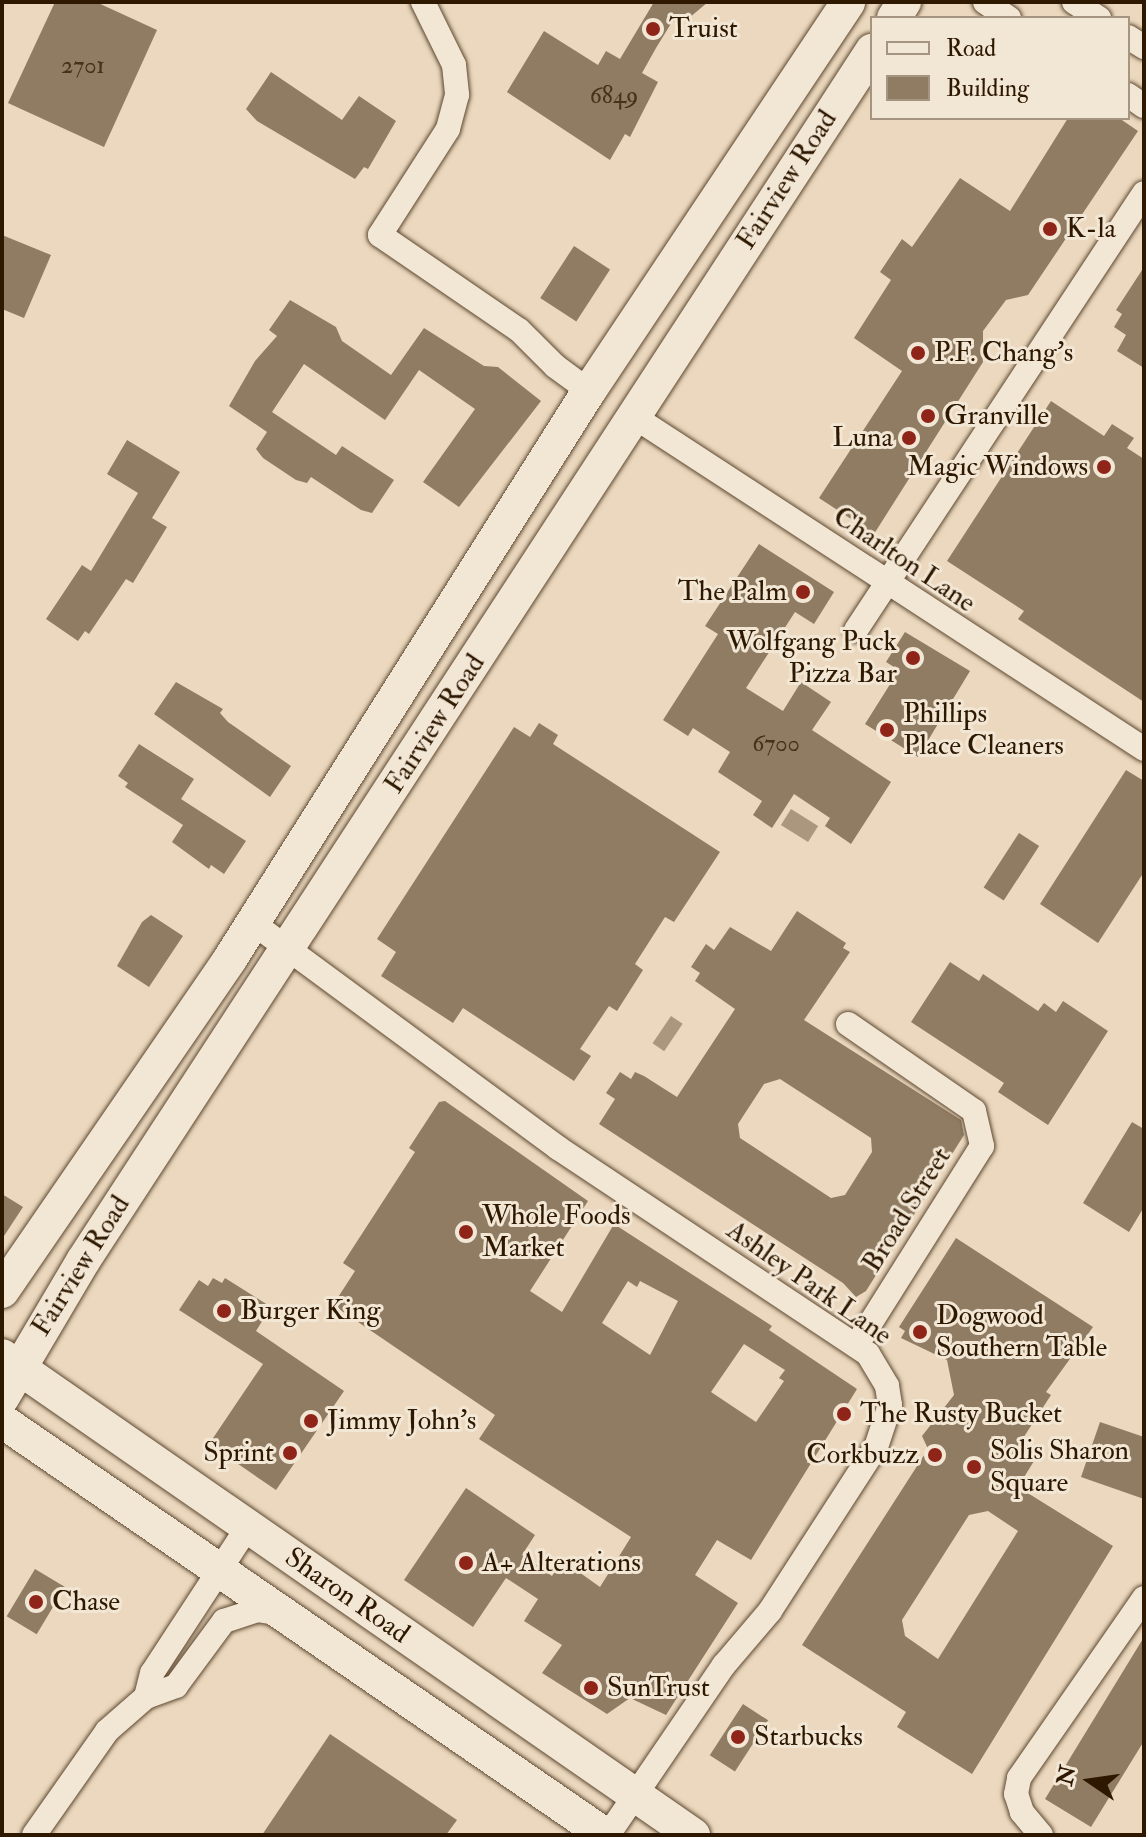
<!DOCTYPE html>
<html>
<head>
<meta charset="utf-8">
<style>
	body { margin:0 }
	#map { position:relative; width:1146px; height:1837px; overflow:hidden; background:#ebd8be; font-family:"IM FELL Double Pica",serif }
	div>[style] { position:absolute }
	.water>* { inset:0; background:#ab977d; transform-origin:0 0 }
	.building>* { inset:0; background:#907c63; transform-origin:0 0 }
	.roads { filter:drop-shadow(0 0 2px #5d4830) drop-shadow(0 0 2px #5d4830) }
	.street>* { height:24px; margin:-12px; padding:0 12px; transform-origin:12px; border-radius:12px; background:#f2e6d5 }
	.secondary>* { height:34px; margin:-17px; padding:0 17px; transform-origin:17px; border-radius:17px; background:#f2e6d5 }
	.dots>* { width:22px; height:22px; translate:-50% -50%; box-sizing:border-box; border:4px solid #f2e6d5; border-radius:50% }
	span { translate:-50% -50%; white-space:nowrap; text-align:center; line-height:1.15; -webkit-text-stroke:6px #f2e6d5; paint-order:stroke }
	.number-label { font-size:24px; color:#463119 }
	.number-label span { -webkit-text-stroke-width:0 }
	.poi-label { font-size:28px; color:#2e1800 }
	.left { translate:0 -50%; text-align:left }
	.right { translate:-100% -50%; text-align:right }
	.street-label { font-size:28px; color:#2e1800 }
	.frame { position:absolute; inset:0; border:4px solid #2e1800; pointer-events:none }
	.legend { position:absolute; left:870px; top:16px; width:260px; height:104px; box-sizing:border-box; background:#f2e6d5; border:2px solid #a49480; margin:0; padding:10px 14px; list-style:none; font-size:24px; color:#2e1800 }
	.legend li { display:flex; align-items:center; gap:16px; height:40px }
	.legend b { width:40px; border:2px solid #a49480 }
	.north { position:absolute; left:1050px; top:1741px; width:80px; height:80px; -webkit-text-stroke:6px #f2e6d5; paint-order:stroke; rotate:283deg; font-size:22px; font-weight:700; line-height:32px; text-align:center; color:#2e1800 }
	.north::after { content:''; display:block; margin:auto; width:28px; height:36px; background:#2e1800; clip-path:polygon(50% 0,100% 100%,50% 72%,0 100%) }
</style>
</head>
<body>
<div id="map">
	<div class="water">
		<div style="left:791px;top:809px;width:32px;height:19px;rotate:32deg"></div>
		<div style="left:671px;top:1016px;width:14px;height:33px;rotate:34deg"></div>
	</div>
	<div class="building">
		<div style="clip-path:polygon(55px 2px,96px 2px,157px 30px,104px 147px,8px 103px)"></div>
		<div style="clip-path:polygon(654px 2px,708px 2px,689px 18px,672px 22px,656px 48px,642px 73px,658px 82px,630px 137px,625px 134px,610px 160px,507px 92px,544px 31px,598px 65px,606px 51px,620px 59px)"></div>
		<div style="clip-path:polygon(271px 72px,342px 120px,359px 96px,396px 121px,368px 169px,364px 167px,355px 179px,257px 121px,246px 109px)"></div>
		<div style="clip-path:polygon(1068px 118px,1119px 118px,1138px 131px,1028px 295px,1006px 300px,983px 331px,983px 362px,874px 534px,819px 498px,902px 371px,854px 338px,891px 280px,880px 272px,902px 239px,912px 247px,960px 178px,1010px 211px)"></div>
		<div style="clip-path:polygon(2px 235px,51px 255px,24px 318px,2px 309px)"></div>
		<div style="left:574px;top:246px;width:43px;height:62px;rotate:33deg"></div>
		<div style="clip-path:polygon(1144px 267px,1144px 368px,1117px 351px,1126px 335px,1114px 327px,1122px 314px,1116px 310px)"></div>
		<div style="clip-path:polygon(290px 300px,336px 327px,342px 341px,391px 375px,424px 328px,484px 366px,498px 367px,541px 401px,459px 507px,423px 482px,475px 409px,419px 370px,385px 420px,304px 364px,272px 412px,336px 455px,342px 446px,394px 480px,372px 513px,361px 510px,311px 477px,307px 483px,296px 480px,263px 458px,256px 449px,267px 432px,229px 406px,255px 361px,277px 336px,269px 330px)"></div>
		<div style="clip-path:polygon(1051px 401px,1104px 436px,1112px 424px,1134px 438px,1127px 448px,1144px 459px,1144px 702px,1018px 619px,1024px 611px,947px 561px)"></div>
		<div style="clip-path:polygon(127px 440px,180px 472px,152px 518px,167px 527px,133px 583px,126px 579px,89px 634px,85px 631px,78px 641px,46px 619px,82px 565px,91px 571px,138px 493px,107px 474px)"></div>
		<div style="clip-path:polygon(759px 544px,834px 592px,814px 624px,795px 612px,746px 688px,783px 711px,801px 682px,831px 702px,812px 730px,891px 782px,851px 844px,825px 826px,830px 818px,794px 794px,772px 828px,753px 815px,762px 801px,718px 772px,730px 752px,693px 728px,688px 736px,663px 720px,718px 634px,705px 626px)"></div>
		<div style="clip-path:polygon(905px 632px,970px 671px,918px 757px,865px 724px,899px 670px,886px 662px)"></div>
		<div style="clip-path:polygon(176px 682px,223px 709px,220px 713px,228px 722px,291px 766px,270px 797px,154px 714px)"></div>
		<div style="clip-path:polygon(539px 723px,558px 735px,553px 744px,720px 852px,674px 922px,665px 917px,635px 964px,643px 970px,617px 1011px,609px 1006px,580px 1049px,591px 1056px,574px 1081px,463px 1008px,453px 1023px,381px 976px,396px 952px,377px 939px,514px 727px,530px 737px)"></div>
		<div style="clip-path:polygon(139px 744px,194px 779px,181px 799px,246px 841px,224px 874px,211px 865px,209px 869px,172px 842px,183px 825px,125px 787px,128px 783px,118px 776px)"></div>
		<div style="clip-path:polygon(1126px 770px,1144px 781px,1144px 872px,1098px 943px,1040px 904px)"></div>
		<div style="left:1019px;top:833px;width:24px;height:65px;rotate:33deg"></div>
		<div style="clip-path:polygon(evenodd,797px 911px,846px 943px,843px 948px,850px 952px,804px 1020px,961px 1120px,964px 1135px,866px 1291px,856px 1297px,843px 1283px,599px 1124px,615px 1099px,606px 1093px,620px 1072px,631px 1079px,635px 1072px,644px 1076px,677px 1097px,735px 1009px,695px 981px,700px 973px,691px 967px,706px 944px,714px 950px,730px 927px,771px 951px,797px 911px,780px 1079px,871px 1138px,872px 1152px,845px 1195px,831px 1198px,740px 1138px,738px 1124px,764px 1084px,780px 1079px)"></div>
		<div style="clip-path:polygon(151px 915px,183px 936px,149px 987px,117px 966px,142px 922px)"></div>
		<div style="clip-path:polygon(950px 962px,979px 981px,983px 974px,1038px 1011px,1044px 1003px,1056px 1012px,1063px 1001px,1108px 1031px,1048px 1125px,998px 1092px,1004px 1083px,911px 1022px)"></div>
		<div style="clip-path:polygon(evenodd,445px 1101px,588px 1201px,530px 1291px,562px 1312px,614px 1224px,772px 1326px,769px 1330px,857px 1389px,751px 1560px,717px 1540px,695px 1575px,738px 1603px,666px 1715px,630px 1698px,607px 1714px,542px 1673px,562px 1645px,524px 1621px,538px 1599px,506px 1578px,473px 1627px,404px 1580px,466px 1488px,535px 1535px,522px 1555px,552px 1576px,562px 1560px,600px 1587px,631px 1537px,479px 1439px,495px 1415px,333px 1305px,355px 1271px,343px 1263px,415px 1152px,409px 1148px,439px 1102px,445px 1101px,628px 1281px,637px 1287px,640px 1281px,678px 1301px,650px 1355px,602px 1323px,628px 1281px,445px 1101px,744px 1344px,785px 1370px,779px 1378px,784px 1381px,756px 1422px,711px 1392px,744px 1344px)"></div>
		<div style="clip-path:polygon(1132px 1122px,1144px 1129px,1144px 1207px,1129px 1232px,1083px 1203px)"></div>
		<div style="clip-path:polygon(2px 1194px,23px 1207px,2px 1239px)"></div>
		<div style="clip-path:polygon(evenodd,956px 1238px,1093px 1327px,1046px 1392px,1051px 1395px,1016px 1449px,1034px 1461px,1018px 1487px,1113px 1546px,972px 1774px,897px 1727px,906px 1712px,802px 1645px,928px 1449px,922px 1436px,954px 1395px,947px 1360px,901px 1338px,905px 1331px,899px 1327px,956px 1238px,988px 1511px,1018px 1531px,938px 1659px,905px 1636px,902px 1620px,969px 1515px,988px 1511px)"></div>
		<div style="clip-path:polygon(213px 1278px,222px 1283px,225px 1278px,271px 1307px,256px 1331px,344px 1391px,276px 1490px,209px 1444px,263px 1364px,179px 1310px,199px 1280px,208px 1286px)"></div>
		<div style="clip-path:polygon(1100px 1422px,1144px 1437px,1144px 1499px,1081px 1477px)"></div>
		<div style="left:35px;top:1569px;width:35px;height:55px;rotate:31deg"></div>
		<div style="clip-path:polygon(1144px 1637px,1144px 1741px,1091px 1827px,1045px 1799px)"></div>
		<div style="left:743px;top:1704px;width:30px;height:61px;rotate:33deg"></div>
		<div style="clip-path:polygon(330px 1734px,457px 1820px,446px 1835px,262px 1835px)"></div>
	</div>
	<div class="roads">
		<div class="street">
			<div style="left:423px;top:2px;width:70px;rotate:63.8deg"></div>
			<div style="left:454px;top:65px;width:30px;rotate:84deg"></div>
			<div style="left:457px;top:95px;width:35px;rotate:105deg"></div>
			<div style="left:448px;top:129px;width:126px;rotate:122.7deg"></div>
			<div style="left:380px;top:235px;width:168px;rotate:34.4deg"></div>
			<div style="left:519px;top:330px;width:51px;rotate:45deg"></div>
			<div style="left:555px;top:366px;width:42px;rotate:36.3deg"></div>
			<div style="left:985px;top:2px;width:29px;rotate:34deg"></div>
			<div style="left:1074px;top:2px;width:30px;rotate:33deg"></div>
			<div style="left:1128px;top:37px;width:19px;rotate:32deg"></div>
			<div style="left:1128px;top:95px;width:19px;rotate:35deg"></div>
			<div style="left:633px;top:416px;width:610px;rotate:33.09deg"></div>
			<div style="left:856px;top:630px;width:523px;rotate:-56.61deg"></div>
			<div style="left:253px;top:923px;width:379px;rotate:36.4deg"></div>
			<div style="left:558px;top:1148px;width:372px;rotate:33.6deg"></div>
			<div style="left:868px;top:1354px;width:37px;rotate:59deg"></div>
			<div style="left:887px;top:1386px;width:19px;rotate:81deg"></div>
			<div style="left:890px;top:1405px;width:44px;rotate:108.4deg"></div>
			<div style="left:876px;top:1447px;width:195px;rotate:122.9deg"></div>
			<div style="left:770px;top:1611px;width:71px;rotate:130.4deg"></div>
			<div style="left:724px;top:1665px;width:206px;rotate:124.3deg"></div>
			<div style="left:848px;top:1024px;width:153px;rotate:34.6deg"></div>
			<div style="left:974px;top:1111px;width:36px;rotate:77deg"></div>
			<div style="left:982px;top:1146px;width:236px;rotate:122.2deg"></div>
			<div style="left:247px;top:1528px;width:173px;rotate:123.2deg"></div>
			<div style="left:152px;top:1673px;width:25px;rotate:104deg"></div>
			<div style="left:146px;top:1697px;width:32px;rotate:-20deg"></div>
			<div style="left:176px;top:1686px;width:81px;rotate:-53.6deg"></div>
			<div style="left:224px;top:1621px;width:35px;rotate:-18deg"></div>
			<div style="left:257px;top:1610px;width:25px;rotate:9deg"></div>
			<div style="left:34px;top:1835px;width:127px;rotate:-54.9deg"></div>
			<div style="left:107px;top:1731px;width:52px;rotate:-41.1deg"></div>
			<div style="left:1041px;top:1835px;width:30px;rotate:-130deg"></div>
			<div style="left:1022px;top:1812px;width:19px;rotate:-108deg"></div>
			<div style="left:1016px;top:1794px;width:16px;rotate:-79deg"></div>
			<div style="left:1019px;top:1778px;width:219px;rotate:-55.2deg"></div>
		</div>
		<div class="secondary">
			<div style="left:894px;top:18px;width:19px;rotate:-58deg"></div>
			<div style="left:2px;top:1291px;width:403px;rotate:-55.5deg"></div>
			<div style="left:230px;top:959px;width:672px;rotate:-57.71deg"></div>
			<div style="left:589px;top:391px;width:467px;rotate:-56.3deg"></div>
			<div style="left:2px;top:1356px;width:841px;rotate:34.73deg"></div>
			<div style="left:2px;top:1398px;width:159px;rotate:-59.4deg"></div>
			<div style="left:83px;top:1261px;width:1445px;rotate:-56.89deg"></div>
			<div style="left:2px;top:1421px;width:731px;rotate:34.47deg"></div>
		</div>
	</div>
	<div class="dots">
		<div style="left:653px;top:29px;background:#8f2418"></div>
		<div style="left:1050px;top:229px;background:#8f2418"></div>
		<div style="left:918px;top:353px;background:#8f2418"></div>
		<div style="left:928px;top:416px;background:#8f2418"></div>
		<div style="left:909px;top:438px;background:#8f2418"></div>
		<div style="left:1104px;top:467px;background:#8f2418"></div>
		<div style="left:803px;top:592px;background:#8f2418"></div>
		<div style="left:913px;top:658px;background:#8f2418"></div>
		<div style="left:887px;top:730px;background:#8f2418"></div>
		<div style="left:466px;top:1232px;background:#8f2418"></div>
		<div style="left:224px;top:1311px;background:#8f2418"></div>
		<div style="left:920px;top:1332px;background:#8f2418"></div>
		<div style="left:844px;top:1414px;background:#8f2418"></div>
		<div style="left:311px;top:1421px;background:#8f2418"></div>
		<div style="left:290px;top:1453px;background:#8f2418"></div>
		<div style="left:935px;top:1455px;background:#8f2418"></div>
		<div style="left:974px;top:1467px;background:#8f2418"></div>
		<div style="left:466px;top:1563px;background:#8f2418"></div>
		<div style="left:36px;top:1602px;background:#8f2418"></div>
		<div style="left:591px;top:1688px;background:#8f2418"></div>
		<div style="left:738px;top:1737px;background:#8f2418"></div>
	</div>
	<div class="number-label">
		<span style="left:83px;top:66px">2701</span>
		<span style="left:614px;top:96px">6849</span>
		<span style="left:776px;top:744px">6700</span>
	</div>
	<div class="poi-label">
		<span class="left" style="left:669px;top:29px">Truist</span>
		<span class="left" style="left:1066px;top:229px">K-la</span>
		<span class="left" style="left:934px;top:353px">P.F. Chang's</span>
		<span class="left" style="left:944px;top:416px">Granville</span>
		<span class="right" style="left:893px;top:438px">Luna</span>
		<span class="right" style="left:1088px;top:467px">Magic Windows</span>
		<span class="right" style="left:787px;top:592px">The Palm</span>
		<span class="right" style="left:897px;top:658px">Wolfgang Puck<br>Pizza Bar</span>
		<span class="left" style="left:903px;top:730px">Phillips<br>Place Cleaners</span>
		<span class="left" style="left:482px;top:1232px">Whole Foods<br>Market</span>
		<span class="left" style="left:240px;top:1311px">Burger King</span>
		<span class="left" style="left:936px;top:1332px">Dogwood<br>Southern Table</span>
		<span class="left" style="left:860px;top:1414px">The Rusty Bucket</span>
		<span class="left" style="left:327px;top:1421px">Jimmy John's</span>
		<span class="left" style="left:990px;top:1467px">Solis Sharon<br>Square</span>
		<span class="right" style="left:274px;top:1453px">Sprint</span>
		<span class="right" style="left:919px;top:1455px">Corkbuzz</span>
		<span class="left" style="left:482px;top:1563px">A+ Alterations</span>
		<span class="left" style="left:52px;top:1602px">Chase</span>
		<span class="left" style="left:607px;top:1688px">SunTrust</span>
		<span class="left" style="left:754px;top:1737px">Starbucks</span>
	</div>
	<div class="street-label">
		<span style="left:787px;top:180px;rotate:-57deg">Fairview Road</span>
		<span style="left:904px;top:560px;rotate:34deg">Charlton Lane</span>
		<span style="left:435px;top:724px;rotate:-57deg">Fairview Road</span>
		<span style="left:907px;top:1210px;rotate:-58deg">Broad Street</span>
		<span style="left:81px;top:1266px;rotate:-58deg">Fairview Road</span>
		<span style="left:809px;top:1283px;rotate:35deg">Ashley Park Lane</span>
		<span style="left:347px;top:1596px;rotate:35deg">Sharon Road</span>
	</div>
	<div class="frame"></div>
	<ul class="legend">
	<li><b style="height:10px;background:#f2e6d5"></b>Road</li>
	<li><b style="height:22px;background:#907c63"></b>Building</li>
	</ul>
	<div class="north">N</div>
</div>
</body>
</html>
